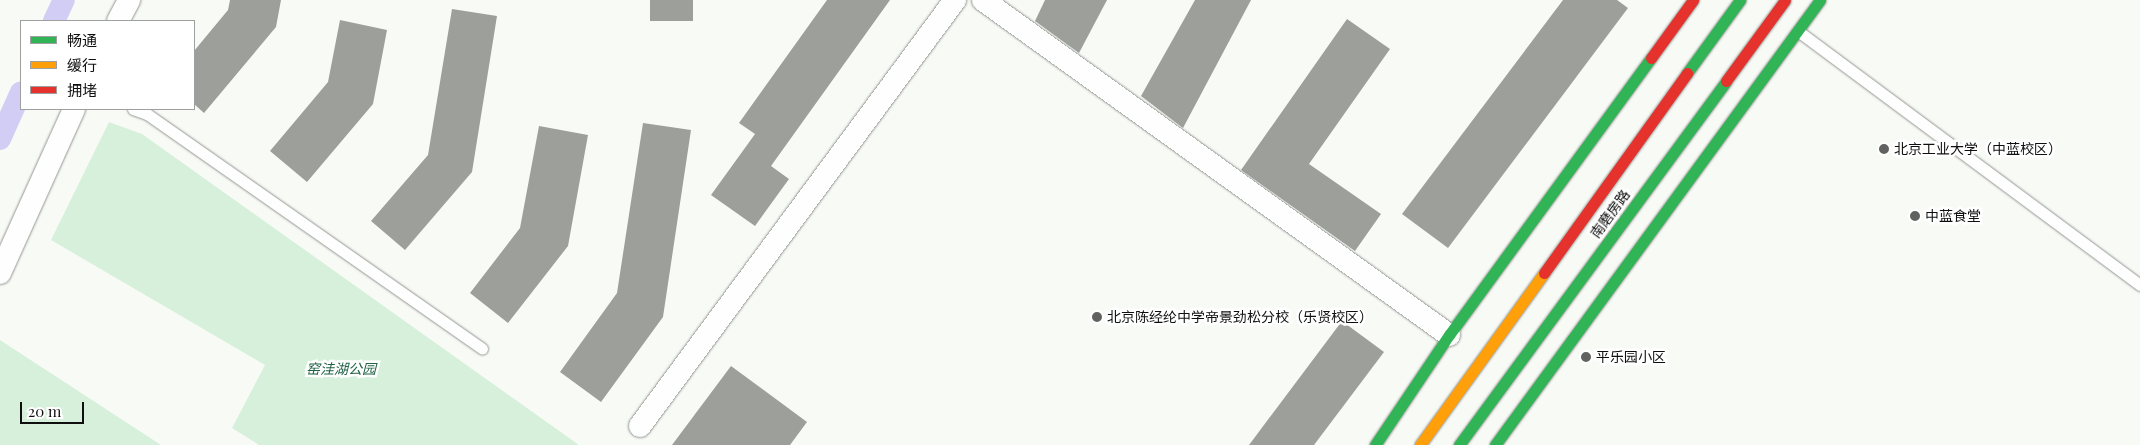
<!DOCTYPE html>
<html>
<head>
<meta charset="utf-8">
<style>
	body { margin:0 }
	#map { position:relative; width:2140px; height:445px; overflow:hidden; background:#f8fbf5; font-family:"Playfair Display","Noto Sans SC",serif }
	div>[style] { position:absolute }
	.green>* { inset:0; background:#d7f0db }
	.canal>* { height:22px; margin:-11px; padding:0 11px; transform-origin:11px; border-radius:11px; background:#d1cdf4 }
	.building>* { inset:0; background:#9d9f9a; transform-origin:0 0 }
	.roads { filter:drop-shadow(0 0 1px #949593) drop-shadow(0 0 1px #949593) }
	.lane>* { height:11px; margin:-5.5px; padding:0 5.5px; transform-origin:5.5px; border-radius:5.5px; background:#fefefe }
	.street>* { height:22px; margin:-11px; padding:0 11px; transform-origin:11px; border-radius:11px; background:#fefefe }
	.fast>* { height:11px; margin:-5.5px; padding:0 5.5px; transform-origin:5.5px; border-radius:5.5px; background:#30b455 }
	.slow>* { height:11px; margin:-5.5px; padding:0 5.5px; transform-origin:5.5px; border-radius:5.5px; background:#ff9f0a }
	.jam>* { height:11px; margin:-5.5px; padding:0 5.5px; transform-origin:5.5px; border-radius:5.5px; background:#e5322d }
	.dots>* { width:14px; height:14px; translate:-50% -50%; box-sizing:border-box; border:2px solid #fff; border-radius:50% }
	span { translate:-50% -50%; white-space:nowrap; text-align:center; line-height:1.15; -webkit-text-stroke:5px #fff; paint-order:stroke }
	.poi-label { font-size:14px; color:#0f0f0f }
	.left { translate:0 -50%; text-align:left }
	.street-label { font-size:14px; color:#0f0f0f }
	.park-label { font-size:14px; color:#226346; font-style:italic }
	.legend { position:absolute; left:20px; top:20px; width:175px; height:90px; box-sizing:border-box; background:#fff; border:1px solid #9f9f9f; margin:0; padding:6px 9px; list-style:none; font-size:15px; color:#0f0f0f }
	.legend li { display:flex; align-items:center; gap:10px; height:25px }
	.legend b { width:25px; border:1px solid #9f9f9f }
	.scale { position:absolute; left:20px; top:402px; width:64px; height:22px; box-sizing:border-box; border:2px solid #0f0f0f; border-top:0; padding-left:6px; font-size:15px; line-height:18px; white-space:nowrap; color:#0f0f0f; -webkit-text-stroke:4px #fff; paint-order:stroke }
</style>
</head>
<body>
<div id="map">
	<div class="green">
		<div style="clip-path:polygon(109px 122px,142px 134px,579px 445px,259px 445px,232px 428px,265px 365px,51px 240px)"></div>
		<div style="clip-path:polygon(0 340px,161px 445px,0 445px)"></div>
	</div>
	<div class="canal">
		<div style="left:54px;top:21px;width:23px;rotate:-65deg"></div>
		<div style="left:0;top:139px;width:51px;rotate:-65.9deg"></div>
	</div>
	<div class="building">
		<div style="clip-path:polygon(230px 0,281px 0,276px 27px,204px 113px,194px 104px,194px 51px,228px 10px)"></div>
		<div style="left:650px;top:0;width:43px;height:21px"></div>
		<div style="clip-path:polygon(827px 0,890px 0,771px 166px,789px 179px,755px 226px,711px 195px,755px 134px,739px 123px)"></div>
		<div style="clip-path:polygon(1045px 0,1107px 0,1079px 53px,1035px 21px)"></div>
		<div style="clip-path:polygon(1195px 0,1251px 0,1183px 128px,1141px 96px)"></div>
		<div style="clip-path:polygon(1563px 0,1617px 0,1628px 8px,1448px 248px,1402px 214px)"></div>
		<div style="clip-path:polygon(452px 9px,497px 16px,472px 172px,405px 250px,371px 221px,428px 155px)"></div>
		<div style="clip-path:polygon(1347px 19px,1390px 49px,1309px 164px,1381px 214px,1355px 251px,1241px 170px)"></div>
		<div style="clip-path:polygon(340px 20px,387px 30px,373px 104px,307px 182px,270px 151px,328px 82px)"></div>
		<div style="clip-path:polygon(643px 123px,691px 130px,663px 317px,601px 402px,560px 372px,617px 293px)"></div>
		<div style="clip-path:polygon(539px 126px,588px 135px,568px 246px,508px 323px,470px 293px,520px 228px)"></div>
		<div style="clip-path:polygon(1342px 321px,1384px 352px,1314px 445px,1249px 445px)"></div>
		<div style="clip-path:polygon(731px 366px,807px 422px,790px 445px,672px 445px)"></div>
	</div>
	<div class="roads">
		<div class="lane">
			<div style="left:1798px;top:31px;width:426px;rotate:36.6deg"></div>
			<div style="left:133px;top:109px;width:15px;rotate:20deg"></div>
			<div style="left:147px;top:114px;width:409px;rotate:35deg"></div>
		</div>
		<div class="street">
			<div style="left:983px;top:0;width:574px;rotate:35.71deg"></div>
			<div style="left:118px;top:21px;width:24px;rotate:-62deg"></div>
			<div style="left:0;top:273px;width:180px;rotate:-65.7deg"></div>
			<div style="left:640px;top:426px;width:530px;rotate:-53.52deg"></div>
		</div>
		<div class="fast">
			<div style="left:1687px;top:73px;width:90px;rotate:-54deg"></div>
			<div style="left:1375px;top:445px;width:133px;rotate:-56.1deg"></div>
			<div style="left:1449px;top:335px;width:343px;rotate:-53.9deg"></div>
			<div style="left:1459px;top:445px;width:451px;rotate:-53.7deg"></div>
			<div style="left:1495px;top:445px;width:551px;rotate:-53.86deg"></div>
		</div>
		<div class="slow">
			<div style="left:1420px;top:445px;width:212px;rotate:-54.2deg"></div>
		</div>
		<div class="jam">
			<div style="left:1651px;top:58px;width:72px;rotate:-54.1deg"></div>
			<div style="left:1726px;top:81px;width:100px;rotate:-53.9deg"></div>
			<div style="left:1544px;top:273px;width:246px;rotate:-54.4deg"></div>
		</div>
	</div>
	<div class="dots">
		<div style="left:1884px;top:149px;background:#616260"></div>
		<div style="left:1915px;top:216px;background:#616260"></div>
		<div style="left:1097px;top:317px;background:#616260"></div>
		<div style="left:1586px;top:357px;background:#616260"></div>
	</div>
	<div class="poi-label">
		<span class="left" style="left:1894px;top:149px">北京工业大学（中蓝校区）</span>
		<span class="left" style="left:1925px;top:216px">中蓝食堂</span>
		<span class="left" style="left:1107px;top:317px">北京陈经纶中学帝景劲松分校（乐贤校区）</span>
		<span class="left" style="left:1596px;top:357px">平乐园小区</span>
	</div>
	<div class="street-label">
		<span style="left:1610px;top:214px;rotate:-54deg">南磨房路</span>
	</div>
	<div class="park-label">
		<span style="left:341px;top:369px">窑洼湖公园</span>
	</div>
	<ul class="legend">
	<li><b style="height:6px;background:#30b455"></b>畅通</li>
	<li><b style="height:6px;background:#ff9f0a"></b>缓行</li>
	<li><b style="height:6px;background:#e5322d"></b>拥堵</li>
	</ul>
	<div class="scale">20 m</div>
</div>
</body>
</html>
